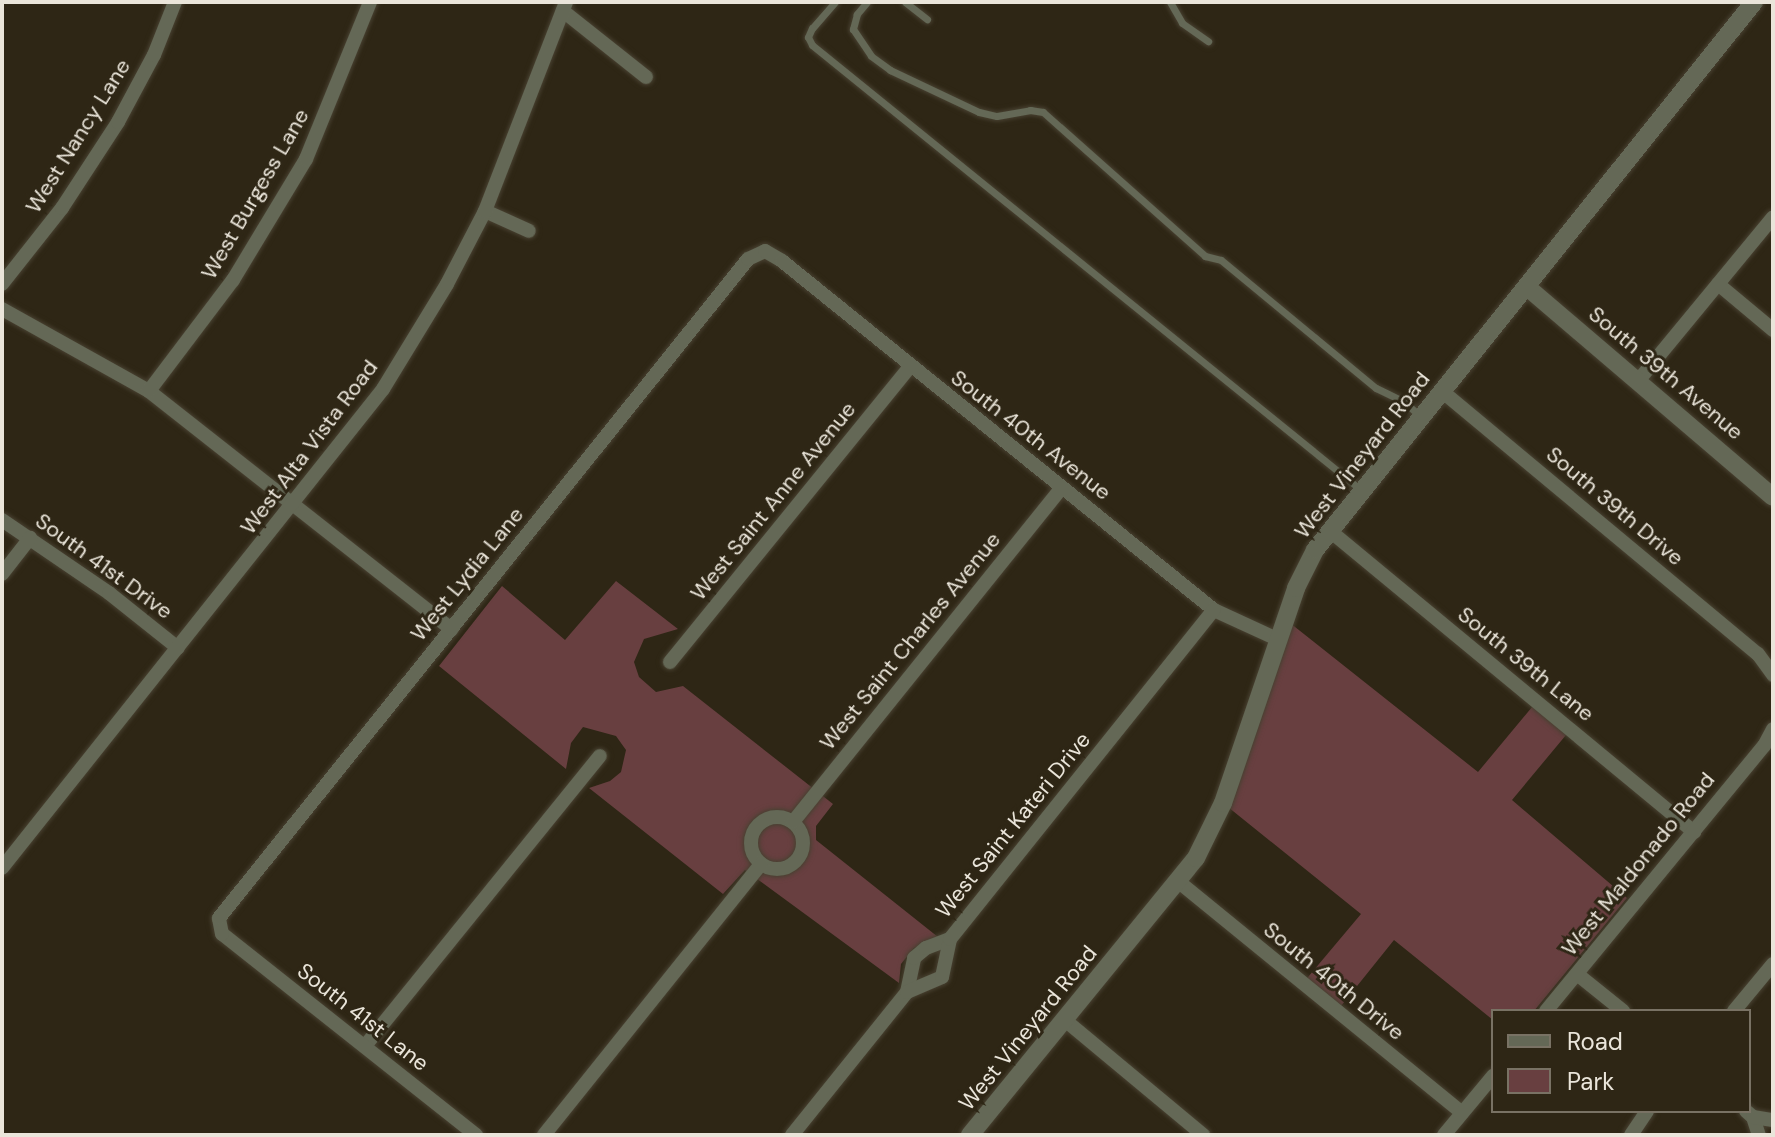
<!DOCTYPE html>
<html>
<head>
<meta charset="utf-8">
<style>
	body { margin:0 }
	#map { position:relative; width:1775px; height:1137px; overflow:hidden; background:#2e2615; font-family:"DM Sans",sans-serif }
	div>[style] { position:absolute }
	.green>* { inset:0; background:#683f40 }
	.roads { filter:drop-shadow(0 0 2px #484131) drop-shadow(0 0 2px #484131) }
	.service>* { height:7px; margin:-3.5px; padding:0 3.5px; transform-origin:3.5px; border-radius:3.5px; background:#646856 }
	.minor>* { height:14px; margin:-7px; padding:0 7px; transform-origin:7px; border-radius:7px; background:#646856 }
	.minor>.ring { margin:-7px; padding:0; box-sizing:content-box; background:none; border:14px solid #646856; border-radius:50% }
	.tertiary>* { height:18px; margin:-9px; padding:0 9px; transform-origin:9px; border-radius:9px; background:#646856 }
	span { translate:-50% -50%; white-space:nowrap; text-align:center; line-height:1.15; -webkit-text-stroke:6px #2e2615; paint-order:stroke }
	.street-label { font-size:22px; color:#eae5da }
	.frame { position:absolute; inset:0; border:4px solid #eae5da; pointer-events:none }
	.legend { position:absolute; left:1491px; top:1009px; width:260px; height:104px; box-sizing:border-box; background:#2e2615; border:2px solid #797264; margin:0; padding:10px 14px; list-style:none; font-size:24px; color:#eae5da }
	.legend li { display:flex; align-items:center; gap:16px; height:40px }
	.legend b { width:40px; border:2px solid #797264 }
</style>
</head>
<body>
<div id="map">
	<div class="green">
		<div style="clip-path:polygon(616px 581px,678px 629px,644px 639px,634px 662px,639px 677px,656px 692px,683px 686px,833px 804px,816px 826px,816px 840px,938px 937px,914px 948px,901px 964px,899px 983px,745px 870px,723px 894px,589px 788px,610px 781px,621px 772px,626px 750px,616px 736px,583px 727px,571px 743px,566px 769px,439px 666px,502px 586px,565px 640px)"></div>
		<div style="clip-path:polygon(1285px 619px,1478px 772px,1537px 701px,1571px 729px,1512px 800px,1627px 898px,1534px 1011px,1493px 1011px,1493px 1020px,1394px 940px,1337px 1011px,1303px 983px,1361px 914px,1223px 803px)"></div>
	</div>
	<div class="roads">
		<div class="service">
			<div style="left:835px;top:2px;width:35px;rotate:131deg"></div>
			<div style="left:812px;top:28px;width:10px;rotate:114deg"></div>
			<div style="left:808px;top:37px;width:9px;rotate:63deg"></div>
			<div style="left:812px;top:45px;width:705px;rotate:39.02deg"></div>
			<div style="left:867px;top:2px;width:16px;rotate:130deg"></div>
			<div style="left:857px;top:14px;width:16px;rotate:105deg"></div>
			<div style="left:853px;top:29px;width:32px;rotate:56deg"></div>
			<div style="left:871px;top:56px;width:24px;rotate:36deg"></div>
			<div style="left:890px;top:70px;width:98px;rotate:25.3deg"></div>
			<div style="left:979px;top:112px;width:18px;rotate:13deg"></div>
			<div style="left:997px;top:116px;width:34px;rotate:-10deg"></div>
			<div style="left:1030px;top:110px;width:13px;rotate:9deg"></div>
			<div style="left:1043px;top:112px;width:217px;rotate:41.6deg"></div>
			<div style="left:1205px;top:256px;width:16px;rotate:14deg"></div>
			<div style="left:1221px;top:260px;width:201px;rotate:39.6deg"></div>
			<div style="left:1376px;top:388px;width:30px;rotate:26deg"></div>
			<div style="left:1403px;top:401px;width:23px;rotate:41deg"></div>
			<div style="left:905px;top:2px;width:28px;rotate:38deg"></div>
			<div style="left:1170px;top:2px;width:24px;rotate:60deg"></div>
			<div style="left:1182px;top:23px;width:32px;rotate:35deg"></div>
		</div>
		<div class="minor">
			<div style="left:563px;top:11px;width:106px;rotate:38.5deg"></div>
			<div style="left:485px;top:211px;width:48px;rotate:24.4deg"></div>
			<div style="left:2px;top:284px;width:97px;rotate:-51.7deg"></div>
			<div style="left:62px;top:208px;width:103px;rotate:-56.9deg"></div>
			<div style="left:118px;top:122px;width:76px;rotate:-61.8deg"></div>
			<div style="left:154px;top:55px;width:57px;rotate:-68.4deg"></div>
			<div style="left:1718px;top:284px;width:72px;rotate:39.9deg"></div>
			<div style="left:2px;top:309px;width:168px;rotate:29.2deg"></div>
			<div style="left:149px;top:391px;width:385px;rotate:38.2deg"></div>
			<div style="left:1638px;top:381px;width:212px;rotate:-50.5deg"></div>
			<div style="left:149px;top:391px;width:139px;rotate:-52.9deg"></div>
			<div style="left:233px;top:280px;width:141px;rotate:-58.9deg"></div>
			<div style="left:306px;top:159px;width:170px;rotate:-67.8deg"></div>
			<div style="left:1443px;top:392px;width:410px;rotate:39.8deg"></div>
			<div style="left:1758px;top:654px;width:26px;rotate:54deg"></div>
			<div style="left:2px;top:520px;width:130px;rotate:34.3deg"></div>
			<div style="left:109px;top:593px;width:88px;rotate:38.6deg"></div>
			<div style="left:1329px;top:530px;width:474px;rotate:39.6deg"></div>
			<div style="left:2px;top:574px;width:46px;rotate:-52.1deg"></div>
			<div style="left:670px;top:662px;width:380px;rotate:-50.9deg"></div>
			<div class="ring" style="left:751px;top:817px;width:38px;height:38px"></div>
			<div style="left:793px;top:822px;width:429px;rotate:-51.2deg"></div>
			<div style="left:2px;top:868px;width:612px;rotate:-51.5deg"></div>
			<div style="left:383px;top:389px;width:123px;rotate:-58.6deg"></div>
			<div style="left:447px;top:284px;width:82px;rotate:-62.5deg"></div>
			<div style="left:485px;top:211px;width:224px;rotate:-68.8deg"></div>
			<div style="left:1179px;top:882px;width:365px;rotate:39.2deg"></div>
			<div style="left:1577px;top:974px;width:59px;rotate:38.8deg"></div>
			<div style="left:907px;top:992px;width:35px;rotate:-78deg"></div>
			<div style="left:914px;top:958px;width:16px;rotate:-40deg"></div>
			<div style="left:926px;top:948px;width:26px;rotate:-21deg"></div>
			<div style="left:1546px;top:1011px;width:343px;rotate:-50.6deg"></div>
			<div style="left:1764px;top:746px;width:19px;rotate:-62deg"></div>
			<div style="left:1734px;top:1011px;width:61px;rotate:-50.3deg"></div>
			<div style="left:1065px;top:1020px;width:180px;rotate:39.8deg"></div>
			<div style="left:365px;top:1046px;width:373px;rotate:-51deg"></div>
			<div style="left:1746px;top:1111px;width:9px;rotate:41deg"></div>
			<div style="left:1753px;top:1117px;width:19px;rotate:72deg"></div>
			<div style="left:1753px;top:1117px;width:20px;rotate:9deg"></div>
			<div style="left:476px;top:1135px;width:324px;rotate:-141.6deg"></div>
			<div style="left:222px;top:934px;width:16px;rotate:-101deg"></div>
			<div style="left:219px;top:918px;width:845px;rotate:-51.24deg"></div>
			<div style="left:748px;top:259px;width:19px;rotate:-25deg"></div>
			<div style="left:765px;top:251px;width:20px;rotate:30deg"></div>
			<div style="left:782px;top:261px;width:555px;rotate:38.93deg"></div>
			<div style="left:1214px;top:610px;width:69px;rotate:24.7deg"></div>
			<div style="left:544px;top:1135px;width:347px;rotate:-51.3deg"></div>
			<div style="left:792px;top:1135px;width:184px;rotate:-51.2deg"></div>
			<div style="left:907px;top:992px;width:38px;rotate:-23deg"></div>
			<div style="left:942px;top:977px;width:39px;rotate:-78deg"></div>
			<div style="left:950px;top:939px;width:422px;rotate:-51.3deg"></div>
			<div style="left:1444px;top:1135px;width:77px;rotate:-50.3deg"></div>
			<div style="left:1631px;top:1135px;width:29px;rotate:-56deg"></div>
		</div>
		<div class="tertiary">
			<div style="left:1527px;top:287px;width:323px;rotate:40.5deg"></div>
			<div style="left:970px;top:1135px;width:357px;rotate:-50.8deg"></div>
			<div style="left:1196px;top:858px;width:61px;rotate:-63.9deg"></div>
			<div style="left:1223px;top:803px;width:227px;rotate:-71.2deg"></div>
			<div style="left:1296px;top:588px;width:42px;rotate:-63.4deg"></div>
			<div style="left:1315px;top:550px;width:702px;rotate:-51.3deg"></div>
		</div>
	</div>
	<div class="street-label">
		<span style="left:78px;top:136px;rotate:-58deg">West Nancy Lane</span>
		<span style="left:255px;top:194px;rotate:-60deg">West Burgess Lane</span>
		<span style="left:1666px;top:373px;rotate:40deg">South 39th Avenue</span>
		<span style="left:1031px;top:435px;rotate:38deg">South 40th Avenue</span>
		<span style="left:309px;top:447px;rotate:-53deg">West Alta Vista Road</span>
		<span style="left:1362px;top:455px;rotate:-52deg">West Vineyard Road</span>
		<span style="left:773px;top:501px;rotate:-51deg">West Saint Anne Avenue</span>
		<span style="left:1615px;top:506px;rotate:40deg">South 39th Drive</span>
		<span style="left:104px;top:566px;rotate:36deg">South 41st Drive</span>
		<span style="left:467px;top:574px;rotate:-51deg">West Lydia Lane</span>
		<span style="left:910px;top:641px;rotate:-51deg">West Saint Charles Avenue</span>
		<span style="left:1526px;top:664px;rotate:39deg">South 39th Lane</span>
		<span style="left:1013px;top:825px;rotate:-51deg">West Saint Kateri Drive</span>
		<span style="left:1638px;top:864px;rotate:-51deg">West Maldonado Road</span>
		<span style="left:1334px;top:981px;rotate:39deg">South 40th Drive</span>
		<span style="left:363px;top:1017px;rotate:38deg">South 41st Lane</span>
		<span style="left:1028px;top:1028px;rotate:-51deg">West Vineyard Road</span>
	</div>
	<div class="frame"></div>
	<ul class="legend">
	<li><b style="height:10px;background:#646856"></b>Road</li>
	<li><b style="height:22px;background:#683f40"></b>Park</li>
	</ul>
</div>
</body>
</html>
